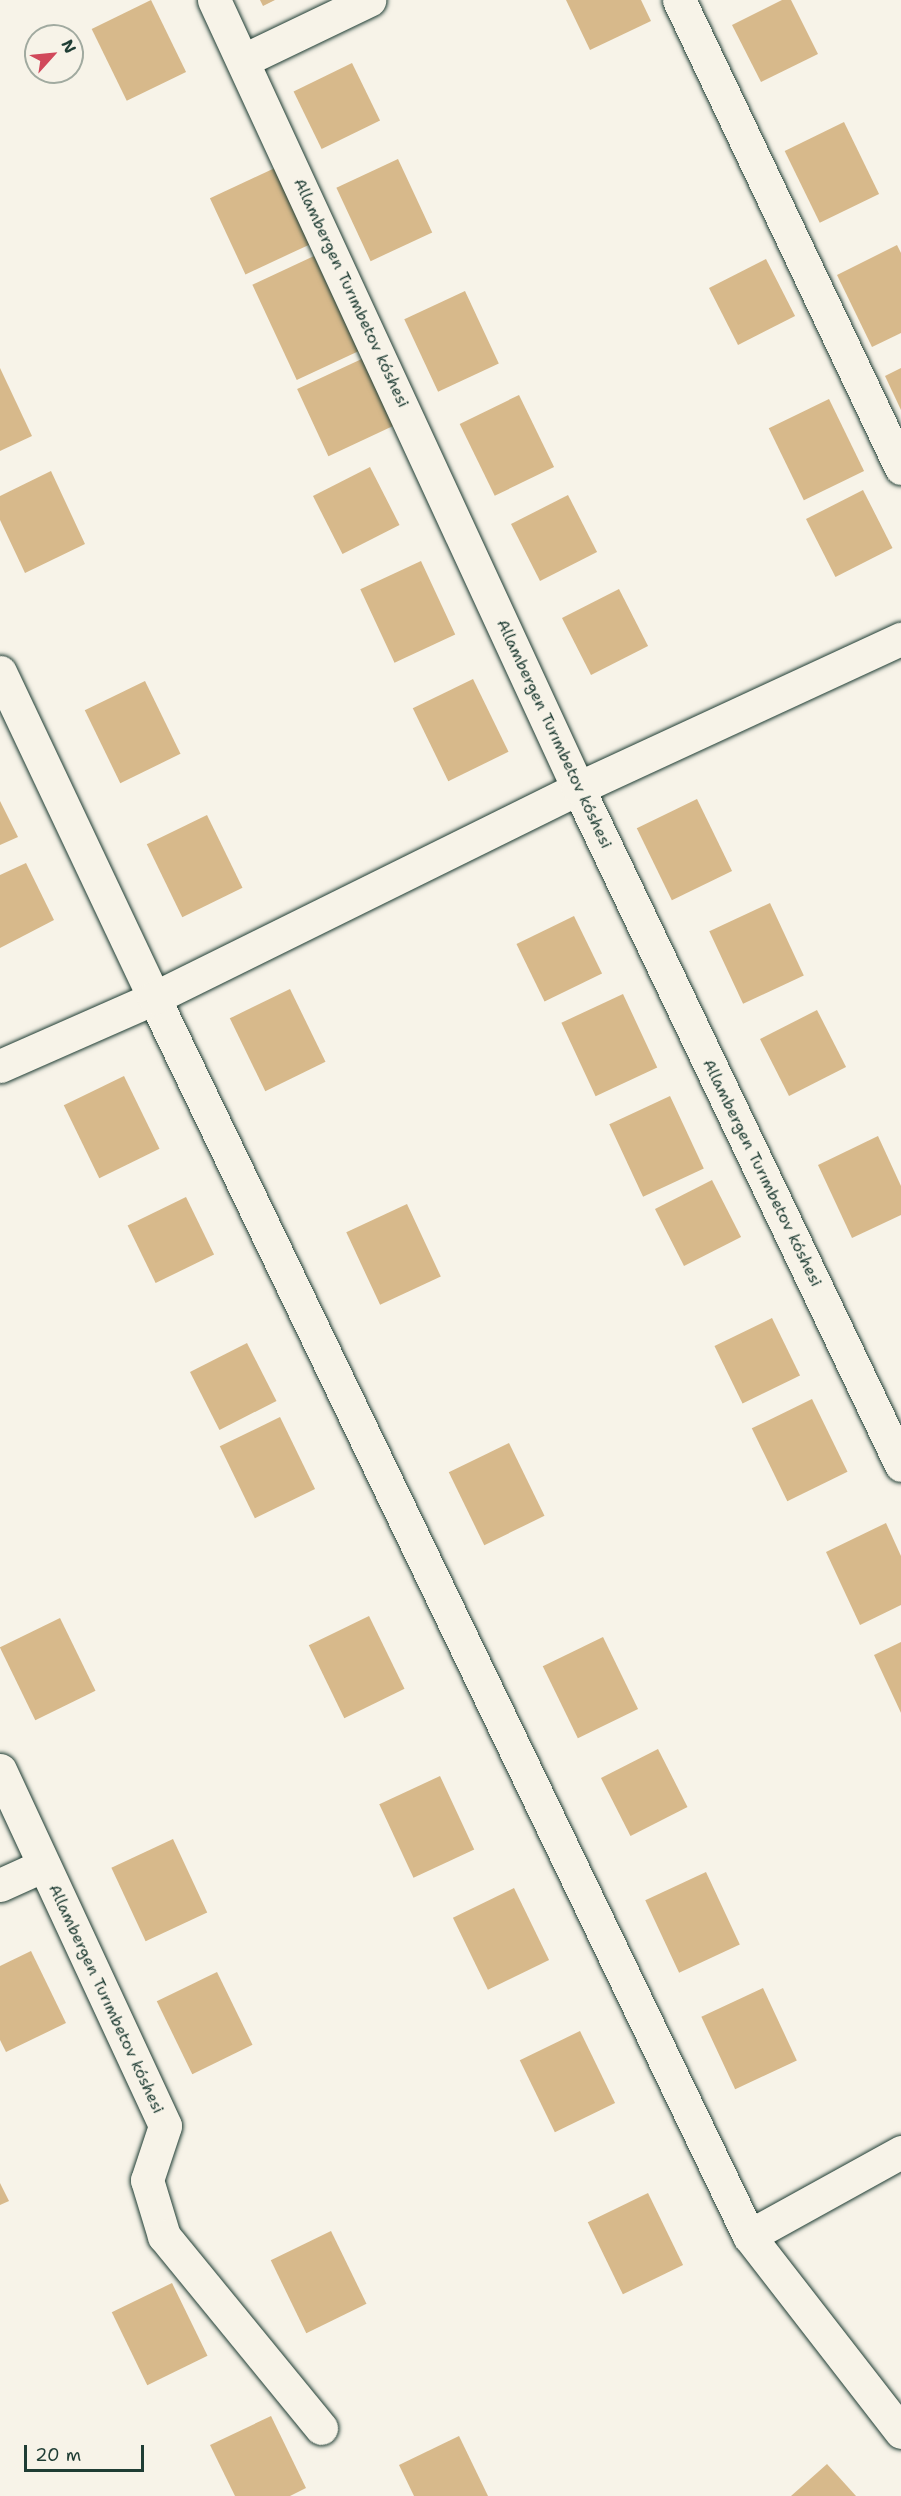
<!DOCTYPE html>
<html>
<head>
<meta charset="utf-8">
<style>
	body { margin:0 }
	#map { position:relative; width:901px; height:2496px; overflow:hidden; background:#f7f3e8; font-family:"Shantell Sans",sans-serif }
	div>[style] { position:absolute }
	.building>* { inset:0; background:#d7b98b; transform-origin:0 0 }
	.roads { filter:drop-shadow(0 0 2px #1f3d34) drop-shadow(0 0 2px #1f3d34) }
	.minor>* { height:33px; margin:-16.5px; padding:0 16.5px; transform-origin:16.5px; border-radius:16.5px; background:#f7f3e8 }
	span { translate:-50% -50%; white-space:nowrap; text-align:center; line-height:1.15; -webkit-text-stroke:5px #f7f3e8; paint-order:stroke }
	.street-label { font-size:16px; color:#1f3d34 }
	.north { position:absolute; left:24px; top:24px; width:60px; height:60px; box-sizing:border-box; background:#f7f3e8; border:2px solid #a1aaa0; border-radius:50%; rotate:63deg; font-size:16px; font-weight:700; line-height:24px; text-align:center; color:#1f3d34 }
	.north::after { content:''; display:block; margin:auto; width:21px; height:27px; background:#d1495b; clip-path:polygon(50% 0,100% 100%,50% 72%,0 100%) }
	.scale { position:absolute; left:24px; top:2445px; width:120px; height:27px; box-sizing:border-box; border:3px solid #1f3d34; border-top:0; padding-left:8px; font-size:18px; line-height:21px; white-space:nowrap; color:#1f3d34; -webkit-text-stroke:4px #f7f3e8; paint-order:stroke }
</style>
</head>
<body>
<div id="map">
	<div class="building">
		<div style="left:151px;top:0;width:80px;height:66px;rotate:64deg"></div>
		<div style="clip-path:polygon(260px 0,275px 0,263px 6px)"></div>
		<div style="clip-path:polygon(566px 0,641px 0,651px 21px,590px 50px)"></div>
		<div style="clip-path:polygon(782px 0,791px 0,818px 54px,761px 82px,732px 25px)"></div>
		<div style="left:352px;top:63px;width:64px;height:65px;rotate:64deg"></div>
		<div style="left:844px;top:122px;width:80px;height:66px;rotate:64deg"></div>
		<div style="left:398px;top:159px;width:81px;height:68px;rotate:65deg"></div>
		<div style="left:277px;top:167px;width:84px;height:74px;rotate:65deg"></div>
		<div style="clip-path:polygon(897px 245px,901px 253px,901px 333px,872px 347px,837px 275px)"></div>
		<div style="left:314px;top:256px;width:105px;height:68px;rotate:65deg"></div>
		<div style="left:766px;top:259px;width:64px;height:64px;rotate:63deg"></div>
		<div style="left:465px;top:291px;width:80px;height:67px;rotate:65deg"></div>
		<div style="left:366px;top:357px;width:74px;height:76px;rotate:65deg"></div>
		<div style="clip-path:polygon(0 368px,32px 436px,0 451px)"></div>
		<div style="clip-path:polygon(901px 368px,901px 410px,885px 376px)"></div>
		<div style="left:519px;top:395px;width:80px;height:66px;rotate:64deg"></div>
		<div style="left:829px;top:399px;width:80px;height:67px;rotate:64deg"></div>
		<div style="left:370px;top:467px;width:65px;height:64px;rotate:63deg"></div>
		<div style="clip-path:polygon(51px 471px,85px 544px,25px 573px,0 520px,0 496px)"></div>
		<div style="left:863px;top:490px;width:65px;height:64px;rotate:63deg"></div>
		<div style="left:568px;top:495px;width:64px;height:64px;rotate:63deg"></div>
		<div style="left:421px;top:561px;width:81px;height:67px;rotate:65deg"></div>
		<div style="left:619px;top:589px;width:64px;height:64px;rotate:63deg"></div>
		<div style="left:473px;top:679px;width:81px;height:67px;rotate:64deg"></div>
		<div style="left:145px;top:681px;width:81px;height:67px;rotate:64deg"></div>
		<div style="left:697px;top:799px;width:80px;height:67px;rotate:64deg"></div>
		<div style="clip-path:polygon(0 801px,18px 837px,0 845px)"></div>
		<div style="left:207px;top:815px;width:81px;height:67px;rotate:64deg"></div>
		<div style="clip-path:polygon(26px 863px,54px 920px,0 948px,0 875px)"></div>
		<div style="left:770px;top:903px;width:80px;height:67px;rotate:65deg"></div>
		<div style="left:574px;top:916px;width:64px;height:64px;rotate:64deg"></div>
		<div style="left:290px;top:989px;width:81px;height:67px;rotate:64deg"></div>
		<div style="left:623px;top:994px;width:81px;height:68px;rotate:65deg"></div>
		<div style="left:817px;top:1010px;width:64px;height:64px;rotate:63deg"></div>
		<div style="left:124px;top:1076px;width:81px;height:67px;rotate:64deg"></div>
		<div style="left:670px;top:1096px;width:80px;height:67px;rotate:65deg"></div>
		<div style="clip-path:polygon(878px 1136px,901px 1186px,901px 1215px,852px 1238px,818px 1165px)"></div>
		<div style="left:712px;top:1180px;width:64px;height:64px;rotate:63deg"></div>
		<div style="left:186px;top:1197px;width:64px;height:65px;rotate:64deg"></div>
		<div style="left:407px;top:1204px;width:80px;height:67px;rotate:65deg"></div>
		<div style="left:772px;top:1318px;width:64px;height:64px;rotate:64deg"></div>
		<div style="left:247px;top:1343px;width:65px;height:64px;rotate:63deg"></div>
		<div style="left:812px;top:1399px;width:81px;height:67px;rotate:64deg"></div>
		<div style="left:280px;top:1417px;width:80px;height:67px;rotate:64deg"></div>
		<div style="left:509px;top:1443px;width:81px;height:67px;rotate:64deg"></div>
		<div style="clip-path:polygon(886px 1523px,901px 1556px,901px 1605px,860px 1625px,826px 1552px)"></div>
		<div style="left:369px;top:1616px;width:81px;height:67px;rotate:64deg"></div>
		<div style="left:60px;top:1618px;width:81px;height:67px;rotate:64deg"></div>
		<div style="left:603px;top:1637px;width:80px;height:67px;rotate:64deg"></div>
		<div style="clip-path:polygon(901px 1642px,901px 1713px,874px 1655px)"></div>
		<div style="left:658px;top:1749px;width:65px;height:64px;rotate:63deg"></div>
		<div style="left:440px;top:1776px;width:81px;height:67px;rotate:65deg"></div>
		<div style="left:173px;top:1839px;width:81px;height:68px;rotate:65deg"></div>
		<div style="left:706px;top:1872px;width:80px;height:67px;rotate:65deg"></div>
		<div style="left:514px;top:1888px;width:80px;height:68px;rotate:64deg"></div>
		<div style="clip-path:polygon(31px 1951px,66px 2023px,6px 2052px,0 2040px,0 1966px)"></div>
		<div style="left:217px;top:1972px;width:81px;height:67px;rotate:64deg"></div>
		<div style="left:763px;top:1988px;width:80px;height:68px;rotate:65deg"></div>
		<div style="left:580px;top:2031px;width:80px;height:67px;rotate:64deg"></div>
		<div style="clip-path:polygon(0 2183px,9px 2201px,0 2205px)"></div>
		<div style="left:648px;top:2193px;width:80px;height:67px;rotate:64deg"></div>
		<div style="left:331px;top:2231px;width:81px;height:67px;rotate:64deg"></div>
		<div style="left:172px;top:2283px;width:81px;height:67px;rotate:64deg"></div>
		<div style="clip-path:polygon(271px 2416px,306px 2488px,290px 2496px,235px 2496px,210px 2445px)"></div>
		<div style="clip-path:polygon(459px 2436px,488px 2496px,414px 2496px,399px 2465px)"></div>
		<div style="clip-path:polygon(827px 2464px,856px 2496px,791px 2496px)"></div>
	</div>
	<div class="roads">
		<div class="minor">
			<div style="left:214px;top:0;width:868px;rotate:65.21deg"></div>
			<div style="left:578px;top:788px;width:750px;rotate:64.49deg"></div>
			<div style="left:679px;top:0;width:518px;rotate:64.62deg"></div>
			<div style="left:244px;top:60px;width:139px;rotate:-25.6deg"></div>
			<div style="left:0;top:672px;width:361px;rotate:64.7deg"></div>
			<div style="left:154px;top:998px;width:1374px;rotate:64.33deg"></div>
			<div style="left:749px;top:2236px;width:248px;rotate:52.2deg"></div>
			<div style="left:0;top:1066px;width:168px;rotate:-23.8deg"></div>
			<div style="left:154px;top:998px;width:473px;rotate:-26.3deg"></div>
			<div style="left:578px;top:788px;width:356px;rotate:-24.8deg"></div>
			<div style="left:0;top:1770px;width:392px;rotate:65.1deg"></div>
			<div style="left:165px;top:2126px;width:57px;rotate:108.4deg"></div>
			<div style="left:147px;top:2180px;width:59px;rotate:73.1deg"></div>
			<div style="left:164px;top:2236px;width:248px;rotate:50.7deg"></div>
			<div style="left:0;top:1885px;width:48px;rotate:-24.4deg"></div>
			<div style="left:749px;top:2236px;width:174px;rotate:-28.9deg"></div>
		</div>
	</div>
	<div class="street-label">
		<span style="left:351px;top:293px;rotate:65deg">Allambergen Turımbetov kóshesi</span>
		<span style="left:554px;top:734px;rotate:65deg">Allambergen Turımbetov kóshesi</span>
		<span style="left:762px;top:1173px;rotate:64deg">Allambergen Turımbetov kóshesi</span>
		<span style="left:106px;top:1999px;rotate:65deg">Allambergen Turımbetov kóshesi</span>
	</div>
	<div class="north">N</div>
	<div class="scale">20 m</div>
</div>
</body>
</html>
